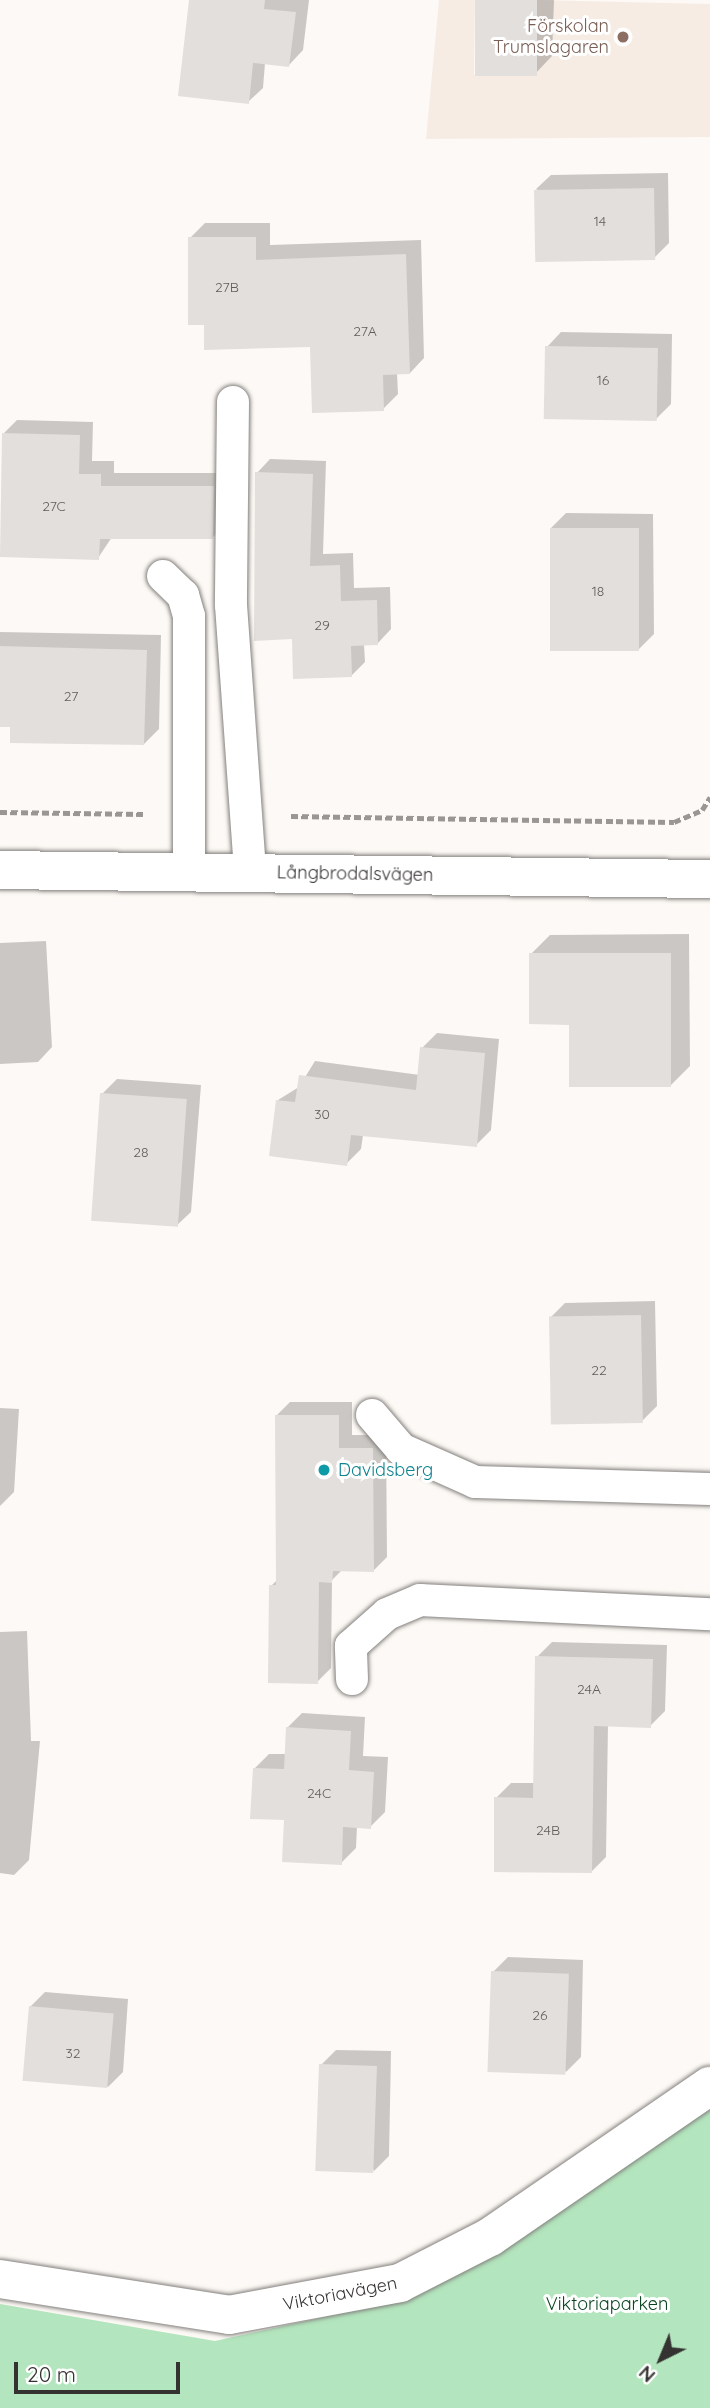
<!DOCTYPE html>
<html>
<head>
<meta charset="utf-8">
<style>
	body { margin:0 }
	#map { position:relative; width:710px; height:2408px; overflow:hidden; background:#fdf9f6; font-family:Quicksand,sans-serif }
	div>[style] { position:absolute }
	.built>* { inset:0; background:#f6ece4 }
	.green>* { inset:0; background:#b3e5be }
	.shadow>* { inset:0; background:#0003 }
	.building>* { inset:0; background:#e3dfdc; transform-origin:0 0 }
	.path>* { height:4.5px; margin-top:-2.25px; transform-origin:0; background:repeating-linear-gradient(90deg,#999694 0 7px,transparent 0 10.5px) }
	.roads { filter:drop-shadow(0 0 2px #83807d) drop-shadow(0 0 2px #83807d) }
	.lane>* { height:32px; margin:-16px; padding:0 16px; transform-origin:16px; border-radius:16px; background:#fff }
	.street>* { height:38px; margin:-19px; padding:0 19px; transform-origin:19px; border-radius:19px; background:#fff }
	.secondary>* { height:38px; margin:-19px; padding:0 19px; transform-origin:19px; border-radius:19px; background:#fff }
	.dots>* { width:19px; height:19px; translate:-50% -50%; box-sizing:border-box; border:4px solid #fff; border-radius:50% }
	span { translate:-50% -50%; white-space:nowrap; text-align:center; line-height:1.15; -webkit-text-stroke:6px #fff; paint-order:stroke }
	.number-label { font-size:14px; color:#605e5c }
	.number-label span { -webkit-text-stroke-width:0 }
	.education-label { font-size:18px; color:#785e54 }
	.right { translate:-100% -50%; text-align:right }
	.street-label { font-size:18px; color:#353332 }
	.culture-label { font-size:18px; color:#0d838f }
	.left { translate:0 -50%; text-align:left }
	.park-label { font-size:18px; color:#094320 }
	.north { position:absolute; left:626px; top:2324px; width:70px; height:70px; -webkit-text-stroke:5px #fff; paint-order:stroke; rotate:223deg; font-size:19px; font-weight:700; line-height:28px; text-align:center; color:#353332 }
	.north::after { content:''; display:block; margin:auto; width:24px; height:32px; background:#353332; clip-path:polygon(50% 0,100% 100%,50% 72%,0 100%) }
	.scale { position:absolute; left:14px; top:2362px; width:166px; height:32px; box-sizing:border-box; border:4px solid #353332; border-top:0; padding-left:9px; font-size:21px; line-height:24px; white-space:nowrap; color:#353332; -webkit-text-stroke:5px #fff; paint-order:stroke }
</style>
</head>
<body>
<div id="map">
	<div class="built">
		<div style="clip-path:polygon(439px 0,475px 0,474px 75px,535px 70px,537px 0,710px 4px,710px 137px,426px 139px)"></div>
	</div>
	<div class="green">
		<div style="clip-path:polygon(710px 2108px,710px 2408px,0 2408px,0 2304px,215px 2341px,410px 2298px,496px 2253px)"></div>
	</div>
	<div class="shadow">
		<div style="clip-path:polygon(191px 0,309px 0,303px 50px,289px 65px,265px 63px,263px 88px,248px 102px)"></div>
		<div style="clip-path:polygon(478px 0,554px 0,552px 56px,534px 75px)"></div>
		<div style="clip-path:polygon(668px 173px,669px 243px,654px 258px,536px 189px,551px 175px)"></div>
		<div style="clip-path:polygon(205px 223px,270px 223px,270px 245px,421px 240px,424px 358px,410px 373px,397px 373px,398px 394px,383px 409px,312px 345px,205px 324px,190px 238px)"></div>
		<div style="clip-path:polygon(561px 332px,672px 334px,671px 404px,656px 419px,547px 347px)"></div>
		<div style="clip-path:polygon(17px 420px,93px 422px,92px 461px,114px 461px,114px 473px,226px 473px,226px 524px,213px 537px,112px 537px,98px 558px,4px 433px)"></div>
		<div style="clip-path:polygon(270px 459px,326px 461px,323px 554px,353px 553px,354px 588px,390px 587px,391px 629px,378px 643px,364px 644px,365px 662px,351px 676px,257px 473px)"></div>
		<div style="clip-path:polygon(566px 513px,653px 514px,654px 634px,639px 649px,551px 528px)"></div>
		<div style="clip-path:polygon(0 632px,161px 635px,159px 729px,144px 744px,0 725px)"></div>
		<div style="clip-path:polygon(689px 934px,690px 1066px,671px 1085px,531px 954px,550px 935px)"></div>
		<div style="clip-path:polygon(46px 941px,52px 1047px,38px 1062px,0 1064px,0 943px)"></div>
		<div style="clip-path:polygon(437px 1033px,499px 1039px,491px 1130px,476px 1145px,363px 1135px,361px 1149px,346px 1164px,278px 1100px,299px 1087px,315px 1061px,420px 1075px,422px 1048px)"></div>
		<div style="clip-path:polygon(117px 1079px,201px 1085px,191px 1212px,176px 1226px,102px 1094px)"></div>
		<div style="clip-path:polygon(655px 1301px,657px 1406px,642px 1421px,550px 1318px,565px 1303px)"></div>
		<div style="clip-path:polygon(290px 1402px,352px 1402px,352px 1435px,386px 1435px,387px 1557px,373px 1571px,343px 1569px,332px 1580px,331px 1668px,317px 1682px,271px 1586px,278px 1579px,276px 1416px)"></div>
		<div style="clip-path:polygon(0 1408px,19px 1409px,14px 1492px,0 1506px)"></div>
		<div style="clip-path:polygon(27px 1631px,31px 1741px,40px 1741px,29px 1860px,14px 1875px,0 1873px,0 1632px)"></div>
		<div style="clip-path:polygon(552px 1642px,667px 1645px,665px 1711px,650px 1726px,608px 1725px,606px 1857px,591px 1872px,496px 1798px,511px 1783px,535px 1783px,537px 1657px)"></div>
		<div style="clip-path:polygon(302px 1713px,365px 1717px,363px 1756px,388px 1757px,385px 1812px,370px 1827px,357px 1826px,356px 1848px,341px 1863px,286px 1819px,254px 1769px,269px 1754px,286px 1754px,287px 1728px)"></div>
		<div style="clip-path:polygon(508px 1957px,583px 1960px,581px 2057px,566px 2072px,493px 1972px)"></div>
		<div style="clip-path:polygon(45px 1992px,128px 1999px,123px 2072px,108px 2087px,30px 2007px)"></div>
		<div style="clip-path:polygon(336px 2050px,391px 2051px,389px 2156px,374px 2171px,321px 2065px)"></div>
	</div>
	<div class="building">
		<div style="clip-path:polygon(189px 0,265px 0,264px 9px,296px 12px,289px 67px,253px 63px,249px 104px,178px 96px)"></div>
		<div style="left:475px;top:0;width:62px;height:76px"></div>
		<div style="left:654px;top:188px;width:72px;height:120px;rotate:89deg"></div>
		<div style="clip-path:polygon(188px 237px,256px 237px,256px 260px,406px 254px,410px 374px,383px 375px,384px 411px,312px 413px,310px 347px,204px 350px,204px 325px,188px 325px)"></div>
		<div style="left:545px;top:346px;width:113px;height:73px;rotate:1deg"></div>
		<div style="clip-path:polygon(2px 433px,80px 435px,79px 474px,101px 474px,101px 486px,214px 486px,213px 539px,100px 539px,99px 560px,0 557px)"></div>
		<div style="clip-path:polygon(255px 472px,313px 474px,310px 566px,340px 565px,341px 601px,377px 600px,378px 645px,351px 646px,352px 677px,293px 679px,292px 639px,254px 641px)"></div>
		<div style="left:550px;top:528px;width:89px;height:123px"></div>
		<div style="clip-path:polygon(0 646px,147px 650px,144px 745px,10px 743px,10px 727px,0 727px)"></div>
		<div style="clip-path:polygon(529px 953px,671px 953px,671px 1087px,569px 1087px,569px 1025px,529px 1024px)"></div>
		<div style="clip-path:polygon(420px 1047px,485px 1053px,477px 1147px,351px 1135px,347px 1166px,269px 1156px,276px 1100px,295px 1102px,299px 1075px,416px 1090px)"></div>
		<div style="left:100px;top:1093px;width:87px;height:128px;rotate:4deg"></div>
		<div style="left:641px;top:1315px;width:108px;height:92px;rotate:89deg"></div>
		<div style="clip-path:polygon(275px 1415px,339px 1415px,339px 1448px,373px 1448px,374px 1572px,333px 1571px,332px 1583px,319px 1582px,318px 1684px,268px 1683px,269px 1585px,276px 1585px)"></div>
		<div style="clip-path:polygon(535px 1656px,653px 1659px,651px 1728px,594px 1726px,592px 1873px,494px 1872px,494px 1797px,533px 1798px)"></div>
		<div style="clip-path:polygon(286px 1727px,351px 1731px,349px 1770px,374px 1772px,371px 1829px,343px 1827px,342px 1865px,282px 1862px,284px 1820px,250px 1819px,253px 1768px,284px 1769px)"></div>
		<div style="left:491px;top:1971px;width:78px;height:101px;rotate:2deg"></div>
		<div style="left:29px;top:2006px;width:85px;height:75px;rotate:5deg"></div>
		<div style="left:319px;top:2064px;width:58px;height:107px;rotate:2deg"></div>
	</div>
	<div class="path">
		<div style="left:0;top:812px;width:143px;rotate:0.8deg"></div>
		<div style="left:291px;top:816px;width:383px;rotate:0.9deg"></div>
		<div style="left:674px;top:822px;width:30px;rotate:-23deg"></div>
		<div style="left:702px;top:810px;width:15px;rotate:-58deg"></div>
	</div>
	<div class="roads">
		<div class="lane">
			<div style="left:233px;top:402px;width:203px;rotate:90.6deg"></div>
			<div style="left:231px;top:605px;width:268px;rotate:85.9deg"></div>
			<div style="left:163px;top:576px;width:28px;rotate:44deg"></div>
			<div style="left:183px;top:595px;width:22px;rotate:74deg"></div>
			<div style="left:189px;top:616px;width:256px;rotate:90deg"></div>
			<div style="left:372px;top:1415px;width:45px;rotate:49.5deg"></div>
			<div style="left:401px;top:1449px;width:81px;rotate:24deg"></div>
			<div style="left:475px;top:1482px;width:235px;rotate:1.7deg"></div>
			<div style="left:352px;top:1679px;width:33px;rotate:-92deg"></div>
			<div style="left:351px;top:1646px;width:48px;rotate:-41.6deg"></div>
			<div style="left:387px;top:1614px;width:36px;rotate:-23deg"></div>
			<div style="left:420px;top:1600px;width:290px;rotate:2.8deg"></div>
		</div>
		<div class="street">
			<div style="left:0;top:2279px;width:232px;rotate:8.9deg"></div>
			<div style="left:229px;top:2315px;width:174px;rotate:-10.6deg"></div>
			<div style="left:400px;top:2283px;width:101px;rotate:-27.1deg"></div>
			<div style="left:490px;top:2237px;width:267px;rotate:-34.5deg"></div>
		</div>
		<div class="secondary">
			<div style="left:0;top:870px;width:710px;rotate:0.73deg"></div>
		</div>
	</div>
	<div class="dots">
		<div style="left:623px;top:37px;background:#8d6e63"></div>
		<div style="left:324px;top:1470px;background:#0f9aa8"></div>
	</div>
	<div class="number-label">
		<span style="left:600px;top:221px">14</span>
		<span style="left:227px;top:287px">27B</span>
		<span style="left:365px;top:331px">27A</span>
		<span style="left:603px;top:380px">16</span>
		<span style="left:54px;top:506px">27C</span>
		<span style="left:598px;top:591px">18</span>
		<span style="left:322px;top:625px">29</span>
		<span style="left:71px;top:696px">27</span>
		<span style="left:322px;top:1114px">30</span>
		<span style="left:141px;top:1152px">28</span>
		<span style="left:599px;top:1370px">22</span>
		<span style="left:589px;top:1689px">24A</span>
		<span style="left:319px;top:1793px">24C</span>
		<span style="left:548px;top:1830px">24B</span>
		<span style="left:540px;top:2015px">26</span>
		<span style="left:73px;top:2053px">32</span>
	</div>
	<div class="education-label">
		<span class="right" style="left:609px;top:37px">Förskolan<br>Trumslagaren</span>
	</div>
	<div class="street-label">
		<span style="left:355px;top:874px;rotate:1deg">Långbrodalsvägen</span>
		<span style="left:340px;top:2294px;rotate:-11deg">Viktoriavägen</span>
	</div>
	<div class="culture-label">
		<span class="left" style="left:338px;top:1470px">Davidsberg</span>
	</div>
	<div class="park-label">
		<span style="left:607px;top:2304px">Viktoriaparken</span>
	</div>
	<div class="north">N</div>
	<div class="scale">20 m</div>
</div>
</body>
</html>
